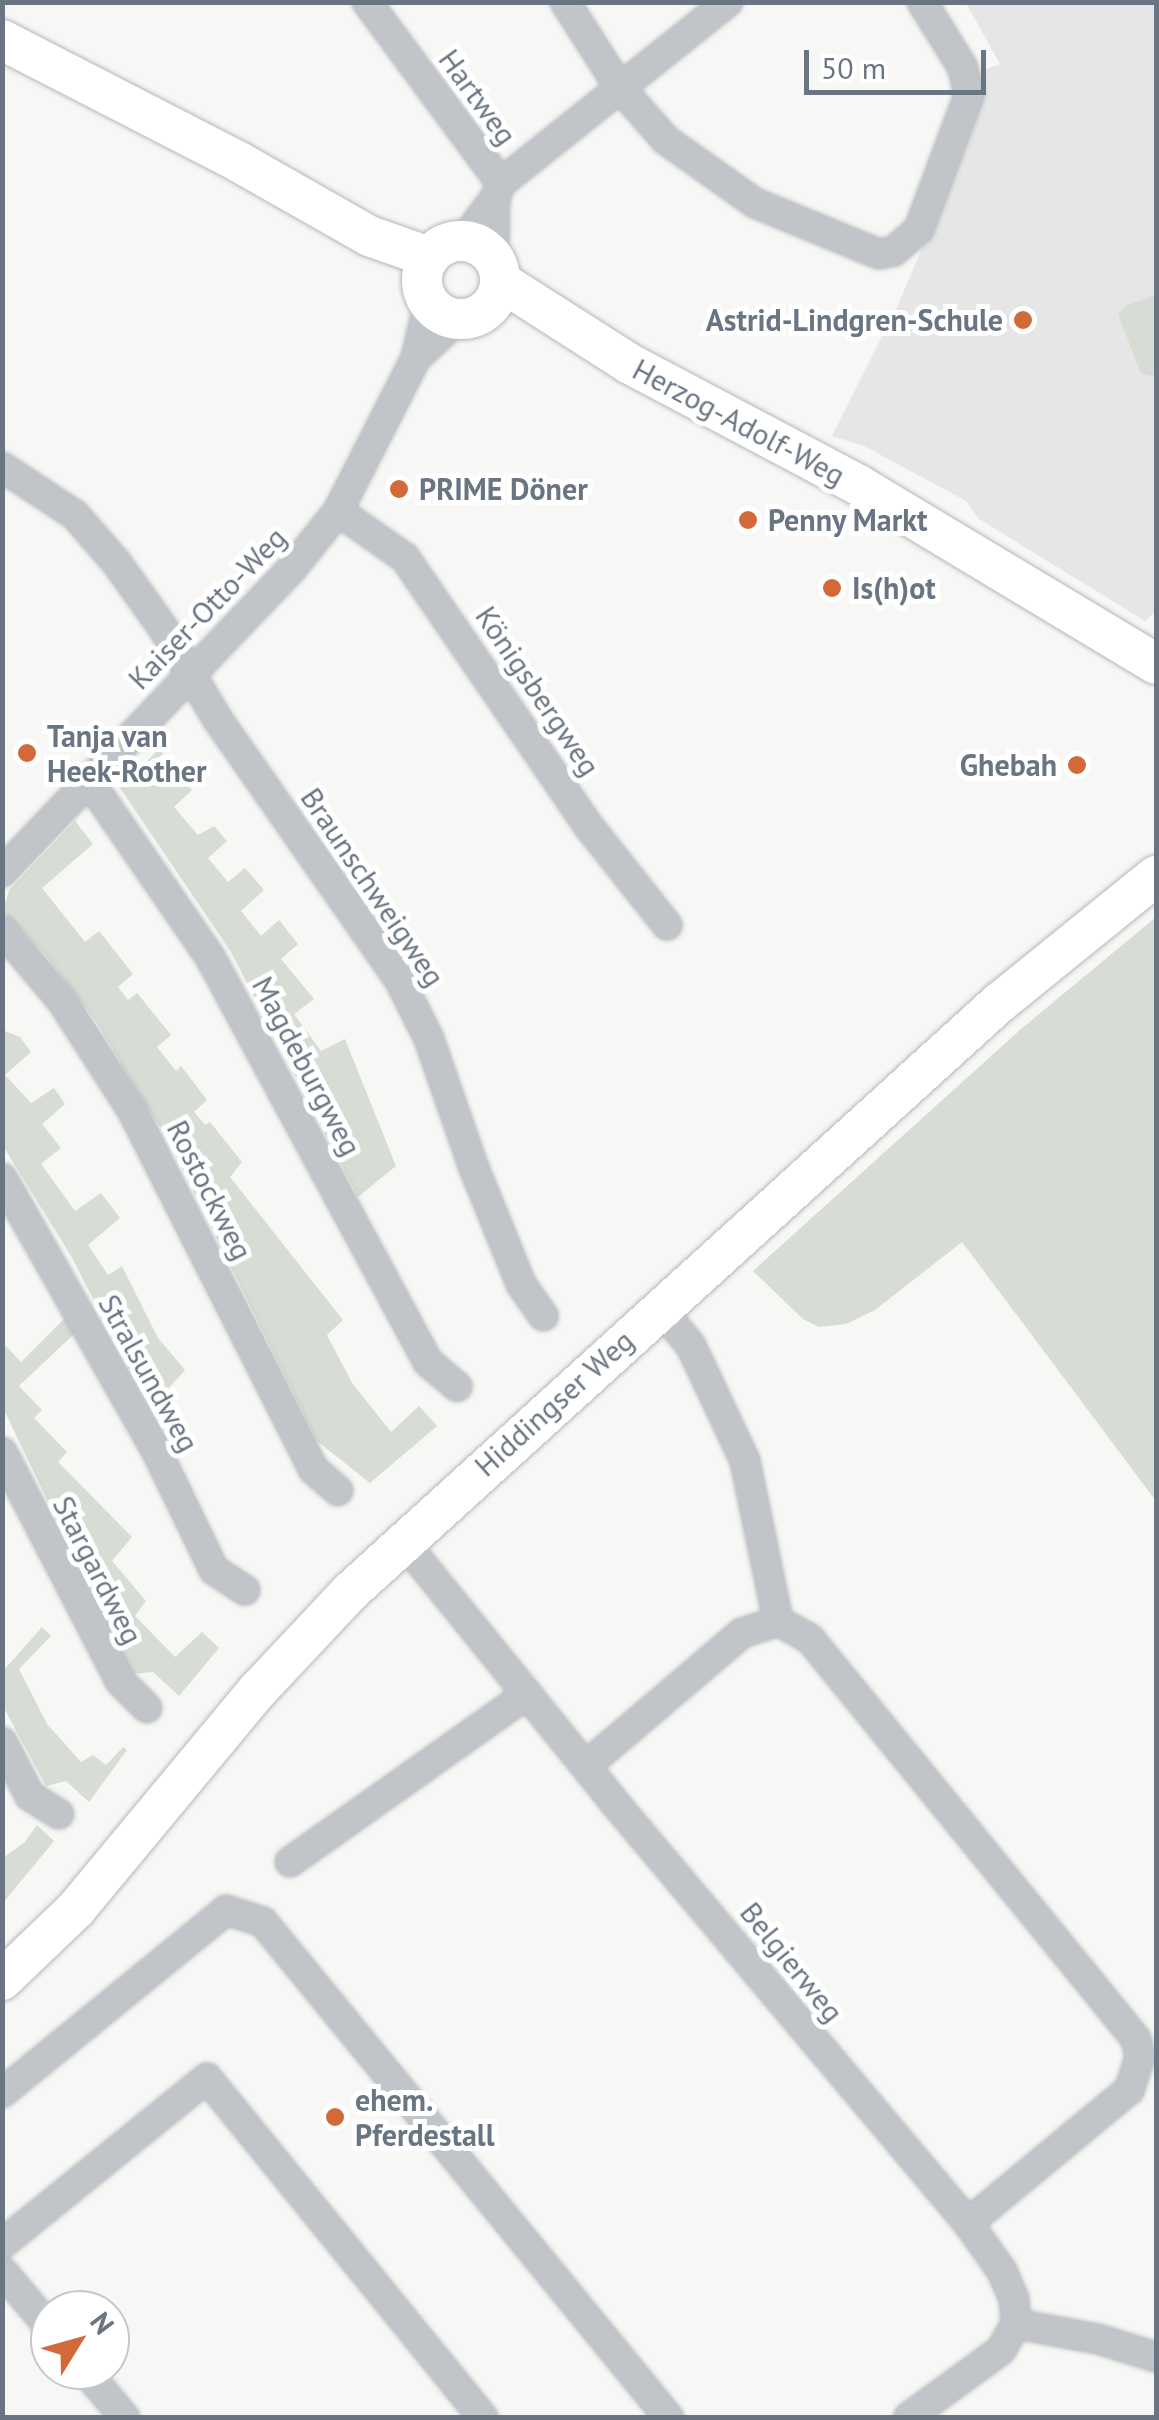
<!DOCTYPE html>
<html>
<head>
<meta charset="utf-8">
<style>
	body { margin:0 }
	#map { position:relative; width:1159px; height:2420px; overflow:hidden; background:#f7f7f5; font-family:"PT Sans",sans-serif }
	div>[style] { position:absolute }
	.built>* { inset:0; background:#e5e6e5 }
	.green>* { inset:0; background:#d7dcd4 }
	.roads { filter:drop-shadow(0 0 2px #b4b8bc) drop-shadow(0 0 2px #b4b8bc) }
	.street>* { height:28px; margin:-14px; padding:0 14px; transform-origin:14px; border-radius:14px; background:#c1c4c8 }
	.secondary>* { height:40px; margin:-20px; padding:0 20px; transform-origin:20px; border-radius:20px; background:#fff }
	.secondary>.ring { margin:-20px; padding:0; box-sizing:content-box; background:none; border:40px solid #fff; border-radius:50% }
	.dots>* { width:28px; height:28px; translate:-50% -50%; box-sizing:border-box; border:5px solid #fff; border-radius:50% }
	span { translate:-50% -50%; white-space:nowrap; text-align:center; line-height:1.15; -webkit-text-stroke:10px #fff; paint-order:stroke }
	.street-label { font-size:30px; color:#697583 }
	.poi-label { font-size:30px; color:#697583; font-weight:700 }
	.right { translate:-100% -50%; text-align:right }
	.left { translate:0 -50%; text-align:left }
	.frame { position:absolute; inset:0; border:5px solid #697583; pointer-events:none }
	.north { position:absolute; left:30px; top:2290px; width:100px; height:100px; box-sizing:border-box; background:#fff; border:2px solid #c3c8cd; border-radius:50%; rotate:53deg; font-size:28px; font-weight:700; line-height:40px; text-align:center; color:#697583 }
	.north::after { content:''; display:block; margin:auto; width:35px; height:45px; background:#d36939; clip-path:polygon(50% 0,100% 100%,50% 72%,0 100%) }
	.scale { position:absolute; left:804px; top:50px; width:182px; height:45px; box-sizing:border-box; border:5px solid #697583; border-top:0; padding-left:12px; font-size:30px; line-height:35px; white-space:nowrap; color:#697583; -webkit-text-stroke:8px #fff; paint-order:stroke }
</style>
</head>
<body>
<div id="map">
	<div class="built">
		<div style="clip-path:polygon(966px 3px,1156px 3px,1156px 611px,1145px 621px,979px 519px,966px 501px,864px 446px,832px 436px,898px 305px,973px 127px,978px 104px,976px 73px,1000px 64px)"></div>
	</div>
	<div class="green">
		<div style="clip-path:polygon(1156px 295px,1156px 374px,1151px 376px,1141px 374px,1118px 314px,1125px 306px)"></div>
		<div style="clip-path:polygon(159px 749px,192px 790px,174px 807px,198px 835px,214px 826px,227px 841px,208px 858px,228px 882px,245px 868px,264px 890px,241px 911px,261px 936px,279px 920px,298px 944px,281px 959px,314px 999px,294px 1014px,321px 1051px,345px 1039px,396px 1166px,358px 1197px,231px 952px,120px 788px)"></div>
		<div style="clip-path:polygon(75px 821px,93px 844px,42px 888px,85px 942px,99px 931px,133px 974px,118px 987px,128px 1000px,137px 993px,171px 1035px,157px 1047px,176px 1071px,181px 1066px,207px 1100px,194px 1112px,205px 1125px,210px 1122px,242px 1162px,230px 1177px,343px 1320px,327px 1335px,352px 1383px,391px 1432px,419px 1406px,437px 1426px,370px 1483px,317px 1441px,170px 1144px,95px 1020px,46px 956px,3px 911px,9px 890px)"></div>
		<div style="clip-path:polygon(1156px 917px,1156px 1501px,962px 1242px,875px 1310px,846px 1324px,819px 1327px,803px 1319px,753px 1271px,1021px 1029px)"></div>
		<div style="clip-path:polygon(5px 1031px,20px 1037px,31px 1052px,5px 1075px,31px 1103px,54px 1088px,65px 1104px,42px 1124px,61px 1148px,41px 1164px,75px 1211px,101px 1193px,120px 1218px,88px 1245px,108px 1275px,122px 1266px,158px 1338px,185px 1370px,150px 1409px,71px 1256px,3px 1146px)"></div>
		<div style="clip-path:polygon(66px 1317px,74px 1334px,19px 1386px,42px 1410px,34px 1418px,67px 1452px,58px 1462px,132px 1537px,112px 1561px,146px 1601px,135px 1616px,175px 1657px,202px 1632px,219px 1648px,179px 1696px,153px 1672px,131px 1674px,3px 1408px,2px 1342px,21px 1362px)"></div>
		<div style="clip-path:polygon(42px 1627px,51px 1636px,19px 1669px,47px 1724px,81px 1762px,93px 1755px,106px 1765px,123px 1747px,127px 1750px,89px 1802px,66px 1781px,46px 1786px,3px 1706px,3px 1671px)"></div>
		<div style="clip-path:polygon(37px 1825px,54px 1841px,3px 1903px,3px 1858px,25px 1842px)"></div>
	</div>
	<div class="roads">
		<div class="street">
			<div style="left:367px;top:2px;width:225px;rotate:53.5deg"></div>
			<div style="left:565px;top:2px;width:102px;rotate:57.4deg"></div>
			<div style="left:620px;top:88px;width:69px;rotate:48.5deg"></div>
			<div style="left:666px;top:140px;width:109px;rotate:35.3deg"></div>
			<div style="left:755px;top:203px;width:134px;rotate:22.4deg"></div>
			<div style="left:879px;top:254px;width:15px;rotate:-11deg"></div>
			<div style="left:894px;top:251px;width:33px;rotate:-41deg"></div>
			<div style="left:919px;top:229px;width:143px;rotate:-69.5deg"></div>
			<div style="left:969px;top:95px;width:28px;rotate:-103deg"></div>
			<div style="left:963px;top:68px;width:78px;rotate:-121.8deg"></div>
			<div style="left:463px;top:241px;width:54px;rotate:-53.3deg"></div>
			<div style="left:494px;top:259px;width:61px;rotate:-89.1deg"></div>
			<div style="left:495px;top:198px;width:16px;rotate:-68deg"></div>
			<div style="left:501px;top:183px;width:290px;rotate:-38.6deg"></div>
			<div style="left:416px;top:358px;width:57px;rotate:-42.9deg"></div>
			<div style="left:2px;top:467px;width:87px;rotate:33.3deg"></div>
			<div style="left:75px;top:515px;width:62px;rotate:48.9deg"></div>
			<div style="left:116px;top:562px;width:81px;rotate:54.5deg"></div>
			<div style="left:163px;top:628px;width:107px;rotate:59.1deg"></div>
			<div style="left:218px;top:720px;width:318px;rotate:55.1deg"></div>
			<div style="left:400px;top:981px;width:65px;rotate:63.4deg"></div>
			<div style="left:429px;top:1039px;width:137px;rotate:70.8deg"></div>
			<div style="left:474px;top:1168px;width:125px;rotate:67.9deg"></div>
			<div style="left:521px;top:1284px;width:39px;rotate:55deg"></div>
			<div style="left:338px;top:511px;width:82px;rotate:35deg"></div>
			<div style="left:405px;top:558px;width:327px;rotate:55.6deg"></div>
			<div style="left:590px;top:828px;width:124px;rotate:51.6deg"></div>
			<div style="left:89px;top:781px;width:214px;rotate:55.5deg"></div>
			<div style="left:210px;top:957px;width:460px;rotate:61.7deg"></div>
			<div style="left:428px;top:1362px;width:38px;rotate:40deg"></div>
			<div style="left:2px;top:872px;width:417px;rotate:-46.3deg"></div>
			<div style="left:290px;top:571px;width:77px;rotate:-51.3deg"></div>
			<div style="left:338px;top:511px;width:172px;rotate:-63deg"></div>
			<div style="left:416px;top:358px;width:57px;rotate:-76.9deg"></div>
			<div style="left:2px;top:930px;width:93px;rotate:49.8deg"></div>
			<div style="left:62px;top:1001px;width:130px;rotate:57.3deg"></div>
			<div style="left:132px;top:1110px;width:402px;rotate:63.2deg"></div>
			<div style="left:313px;top:1469px;width:33px;rotate:41deg"></div>
			<div style="left:2px;top:1178px;width:313px;rotate:60.5deg"></div>
			<div style="left:156px;top:1450px;width:133px;rotate:64.2deg"></div>
			<div style="left:214px;top:1570px;width:37px;rotate:33deg"></div>
			<div style="left:659px;top:1307px;width:50px;rotate:50.6deg"></div>
			<div style="left:691px;top:1346px;width:127px;rotate:64.8deg"></div>
			<div style="left:745px;top:1461px;width:163px;rotate:78.3deg"></div>
			<div style="left:2px;top:1452px;width:258px;rotate:62.7deg"></div>
			<div style="left:120px;top:1681px;width:38px;rotate:45deg"></div>
			<div style="left:403px;top:1541px;width:336px;rotate:51deg"></div>
			<div style="left:614px;top:1802px;width:550px;rotate:49.94deg"></div>
			<div style="left:968px;top:2223px;width:59px;rotate:54.7deg"></div>
			<div style="left:1002px;top:2271px;width:30px;rotate:67deg"></div>
			<div style="left:1014px;top:2299px;width:25px;rotate:85deg"></div>
			<div style="left:1016px;top:2324px;width:30px;rotate:120deg"></div>
			<div style="left:1001px;top:2350px;width:115px;rotate:143.8deg"></div>
			<div style="left:2px;top:1742px;width:61px;rotate:62.6deg"></div>
			<div style="left:30px;top:1796px;width:34px;rotate:32deg"></div>
			<div style="left:587px;top:1765px;width:204px;rotate:-40.4deg"></div>
			<div style="left:742px;top:1633px;width:38px;rotate:-18deg"></div>
			<div style="left:778px;top:1621px;width:37px;rotate:29deg"></div>
			<div style="left:810px;top:1639px;width:516px;rotate:50.82deg"></div>
			<div style="left:1136px;top:2039px;width:18px;rotate:77deg"></div>
			<div style="left:1140px;top:2057px;width:35px;rotate:108deg"></div>
			<div style="left:1129px;top:2090px;width:209px;rotate:140.4deg"></div>
			<div style="left:290px;top:1862px;width:291px;rotate:-35.3deg"></div>
			<div style="left:2px;top:2093px;width:289px;rotate:-39.2deg"></div>
			<div style="left:226px;top:1910px;width:39px;rotate:18deg"></div>
			<div style="left:263px;top:1922px;width:641px;rotate:50.7deg"></div>
			<div style="left:2px;top:2244px;width:264px;rotate:-39deg"></div>
			<div style="left:207px;top:2078px;width:438px;rotate:50.9deg"></div>
			<div style="left:2px;top:2271px;width:75px;rotate:49.9deg"></div>
			<div style="left:1016px;top:2324px;width:83px;rotate:10.4deg"></div>
			<div style="left:1098px;top:2339px;width:61px;rotate:17.2deg"></div>
			<div style="left:85px;top:2370px;width:62px;rotate:50.2deg"></div>
		</div>
		<div class="secondary">
			<div style="left:2px;top:40px;width:267px;rotate:27.2deg"></div>
			<div style="left:239px;top:162px;width:150px;rotate:29.6deg"></div>
			<div style="left:369px;top:236px;width:64px;rotate:19.3deg"></div>
			<div class="ring" style="left:422px;top:241px;width:38px;height:38px"></div>
			<div style="left:500px;top:281px;width:154px;rotate:32.6deg"></div>
			<div style="left:630px;top:364px;width:260px;rotate:27.9deg"></div>
			<div style="left:860px;top:486px;width:345px;rotate:31deg"></div>
			<div style="left:2px;top:1980px;width:103px;rotate:-43.8deg"></div>
			<div style="left:76px;top:1909px;width:285px;rotate:-50.3deg"></div>
			<div style="left:258px;top:1690px;width:134px;rotate:-46.8deg"></div>
			<div style="left:350px;top:1592px;width:876px;rotate:-42.23deg"></div>
			<div style="left:999px;top:1003px;width:202px;rotate:-39deg"></div>
		</div>
	</div>
	<div class="dots">
		<div style="left:1023px;top:320px;background:#d36939"></div>
		<div style="left:399px;top:489px;background:#d36939"></div>
		<div style="left:748px;top:520px;background:#d36939"></div>
		<div style="left:832px;top:588px;background:#d36939"></div>
		<div style="left:27px;top:753px;background:#d36939"></div>
		<div style="left:1077px;top:765px;background:#d36939"></div>
		<div style="left:335px;top:2117px;background:#d36939"></div>
	</div>
	<div class="street-label">
		<span style="left:478px;top:97px;rotate:54deg">Hartweg</span>
		<span style="left:739px;top:422px;rotate:28deg">Herzog-Adolf-Weg</span>
		<span style="left:207px;top:608px;rotate:-46deg">Kaiser-Otto-Weg</span>
		<span style="left:538px;top:691px;rotate:56deg">Königsbergweg</span>
		<span style="left:373px;top:887px;rotate:56deg">Braunschweigweg</span>
		<span style="left:307px;top:1066px;rotate:62deg">Magdeburgweg</span>
		<span style="left:210px;top:1190px;rotate:63deg">Rostockweg</span>
		<span style="left:149px;top:1373px;rotate:61deg">Stralsundweg</span>
		<span style="left:554px;top:1403px;rotate:-42deg">Hiddingser Weg</span>
		<span style="left:98px;top:1570px;rotate:63deg">Stargardweg</span>
		<span style="left:792px;top:1962px;rotate:51deg">Belgierweg</span>
	</div>
	<div class="poi-label">
		<span class="right" style="left:1003px;top:320px">Astrid-Lindgren-Schule</span>
		<span class="left" style="left:419px;top:489px">PRIME Döner</span>
		<span class="left" style="left:768px;top:520px">Penny Markt</span>
		<span class="left" style="left:852px;top:588px">Is(h)ot</span>
		<span class="left" style="left:47px;top:753px">Tanja van<br>Heek-Rother</span>
		<span class="right" style="left:1057px;top:765px">Ghebah</span>
		<span class="left" style="left:355px;top:2117px">ehem.<br>Pferdestall</span>
	</div>
	<div class="frame"></div>
	<div class="north">N</div>
	<div class="scale">50 m</div>
</div>
</body>
</html>
